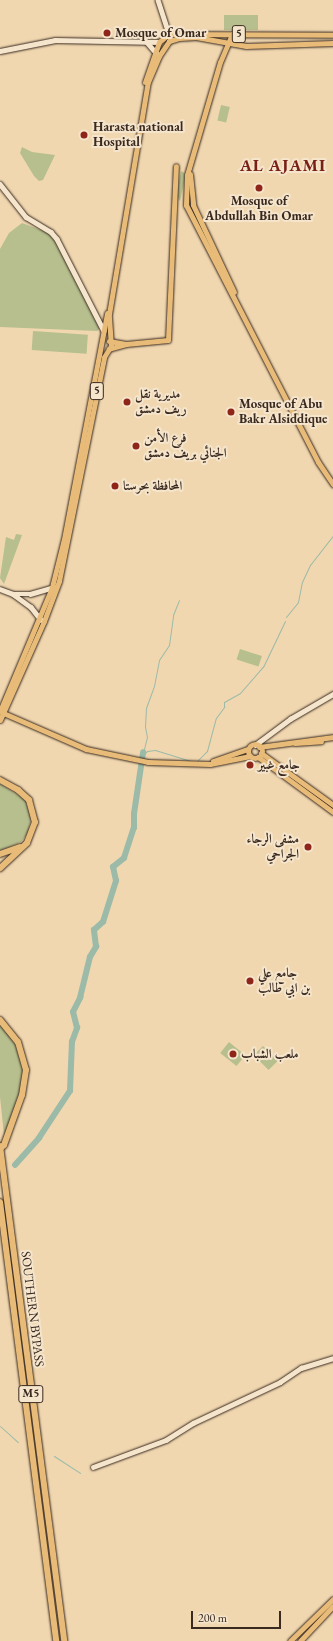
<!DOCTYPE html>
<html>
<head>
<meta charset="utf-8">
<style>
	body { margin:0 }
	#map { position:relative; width:333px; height:1641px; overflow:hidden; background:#f0d7b0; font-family:"EB Garamond",Amiri,serif }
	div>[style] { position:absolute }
	.green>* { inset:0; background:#b6bf8d; transform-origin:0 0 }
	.stream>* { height:1px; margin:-0.5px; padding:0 0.5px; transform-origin:0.5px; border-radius:0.5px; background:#9bbaa8 }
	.river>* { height:5.5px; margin:-2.75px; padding:0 2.75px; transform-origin:2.75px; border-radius:2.75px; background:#9bbaa8 }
	.roads { filter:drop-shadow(0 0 1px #39291f) drop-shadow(0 0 1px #39291f) }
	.secondary>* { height:4.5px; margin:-2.25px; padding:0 2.25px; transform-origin:2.25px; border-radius:2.25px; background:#f5e5cc }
	.primary>* { height:5px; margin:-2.5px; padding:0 2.5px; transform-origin:2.5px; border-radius:2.5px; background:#e8bc78 }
	.primary>.ring { margin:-2.5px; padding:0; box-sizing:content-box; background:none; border:5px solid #e8bc78; border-radius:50% }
	.highway>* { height:6px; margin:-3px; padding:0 3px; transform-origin:3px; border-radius:3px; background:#e8bc78 }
	.dots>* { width:11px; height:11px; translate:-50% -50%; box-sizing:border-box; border:2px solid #f5e5cc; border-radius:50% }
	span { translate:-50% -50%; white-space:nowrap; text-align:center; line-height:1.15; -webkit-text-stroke:4px #f5e5cc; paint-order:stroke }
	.shield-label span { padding:1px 3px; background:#f5e5cc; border:1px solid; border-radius:3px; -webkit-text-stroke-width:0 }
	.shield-label { font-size:12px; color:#39291f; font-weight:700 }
	.poi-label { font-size:13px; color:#39291f; font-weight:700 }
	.left { translate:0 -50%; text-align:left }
	.right { translate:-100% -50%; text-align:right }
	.street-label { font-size:13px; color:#39291f }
	.district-label { font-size:17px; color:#7a1f14; font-weight:700; letter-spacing:1px }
	.scale { position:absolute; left:191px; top:1611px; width:90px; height:18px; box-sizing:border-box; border:2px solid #39291f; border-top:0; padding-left:5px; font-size:12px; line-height:14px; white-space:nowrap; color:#39291f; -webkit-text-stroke:3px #f5e5cc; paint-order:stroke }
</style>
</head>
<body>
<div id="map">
	<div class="green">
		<div style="left:224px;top:15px;width:34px;height:15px"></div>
		<div style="left:221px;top:105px;width:9px;height:16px;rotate:13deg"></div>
		<div style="clip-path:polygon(22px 147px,32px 152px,55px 155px,43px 180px,39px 181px,34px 176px,20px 153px)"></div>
		<div style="clip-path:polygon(181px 171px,186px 174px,180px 201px,176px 195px)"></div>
		<div style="clip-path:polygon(22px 223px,49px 233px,54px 239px,100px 328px,97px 331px,0 327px,0 249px,9px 233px)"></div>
		<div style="left:33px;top:331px;width:55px;height:19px;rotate:4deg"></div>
		<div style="clip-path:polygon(16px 534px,22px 535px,4px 584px,0 578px,6px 537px,14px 540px)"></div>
		<div style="left:240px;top:649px;width:23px;height:11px;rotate:18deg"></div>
		<div style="clip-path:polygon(0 784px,25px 799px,31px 818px,28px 833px,21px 842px,2px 850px,0 850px)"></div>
		<div style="clip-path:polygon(0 1022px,17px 1045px,23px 1069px,22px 1086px,4px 1135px,0 1097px)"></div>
		<div style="left:229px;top:1042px;width:21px;height:14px;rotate:39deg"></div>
		<div style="left:263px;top:1046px;width:21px;height:13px;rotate:45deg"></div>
	</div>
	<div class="stream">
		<div style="left:286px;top:617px;width:19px;rotate:-51deg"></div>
		<div style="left:298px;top:602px;width:20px;rotate:-79deg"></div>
		<div style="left:302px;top:582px;width:19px;rotate:-65deg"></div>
		<div style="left:310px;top:565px;width:37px;rotate:-52deg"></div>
		<div style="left:143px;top:753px;width:16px;rotate:-76deg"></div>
		<div style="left:147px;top:737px;width:10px;rotate:-101deg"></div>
		<div style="left:145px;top:727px;width:19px;rotate:-87deg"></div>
		<div style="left:146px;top:708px;width:23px;rotate:-70deg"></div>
		<div style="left:154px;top:686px;width:26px;rotate:-79deg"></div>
		<div style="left:159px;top:660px;width:18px;rotate:-56deg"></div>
		<div style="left:169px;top:645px;width:30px;rotate:-82deg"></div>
		<div style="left:173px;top:615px;width:16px;rotate:-68deg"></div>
		<div style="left:142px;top:756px;width:7px;rotate:-45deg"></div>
		<div style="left:147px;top:751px;width:8px;rotate:-7deg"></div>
		<div style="left:155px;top:750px;width:39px;rotate:17deg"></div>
		<div style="left:197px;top:761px;width:14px;rotate:-45deg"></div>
		<div style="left:207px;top:751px;width:34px;rotate:-75deg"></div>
		<div style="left:216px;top:718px;width:14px;rotate:-54deg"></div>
		<div style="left:224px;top:707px;width:5px;rotate:-90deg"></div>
		<div style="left:224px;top:702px;width:18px;rotate:-29deg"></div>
		<div style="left:240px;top:693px;width:35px;rotate:-49deg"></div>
		<div style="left:263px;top:667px;width:51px;rotate:-64.4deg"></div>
		<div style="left:0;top:1426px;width:24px;rotate:42deg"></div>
		<div style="left:54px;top:1456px;width:31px;rotate:33deg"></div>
	</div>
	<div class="river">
		<div style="left:15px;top:1165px;width:36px;rotate:-48deg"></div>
		<div style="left:39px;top:1138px;width:56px;rotate:-56.6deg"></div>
		<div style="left:70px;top:1091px;width:49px;rotate:-87.7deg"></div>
		<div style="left:72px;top:1042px;width:15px;rotate:-70deg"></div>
		<div style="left:77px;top:1028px;width:16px;rotate:-104deg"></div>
		<div style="left:73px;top:1012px;width:16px;rotate:-63deg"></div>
		<div style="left:80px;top:998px;width:42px;rotate:-76.3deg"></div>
		<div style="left:90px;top:957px;width:12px;rotate:-59deg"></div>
		<div style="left:96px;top:947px;width:17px;rotate:-97deg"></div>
		<div style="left:94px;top:930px;width:12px;rotate:-42deg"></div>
		<div style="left:103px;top:922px;width:43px;rotate:-72.4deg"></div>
		<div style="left:116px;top:881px;width:14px;rotate:-102deg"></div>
		<div style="left:113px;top:867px;width:14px;rotate:-39deg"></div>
		<div style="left:124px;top:858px;width:32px;rotate:-72deg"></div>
		<div style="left:134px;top:828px;width:14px;rotate:-90deg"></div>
		<div style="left:134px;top:814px;width:62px;rotate:-81.6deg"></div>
	</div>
	<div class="roads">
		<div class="secondary">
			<div style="left:158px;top:0;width:38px;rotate:72deg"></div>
			<div style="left:145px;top:40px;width:18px;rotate:49deg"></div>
			<div style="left:0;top:51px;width:56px;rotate:-11.3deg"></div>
			<div style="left:55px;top:40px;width:104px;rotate:1.1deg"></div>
			<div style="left:0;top:184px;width:42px;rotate:51.8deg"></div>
			<div style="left:26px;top:217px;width:29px;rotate:31deg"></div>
			<div style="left:51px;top:232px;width:9px;rotate:49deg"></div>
			<div style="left:57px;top:239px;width:103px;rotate:62.9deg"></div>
			<div style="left:0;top:589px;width:14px;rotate:21deg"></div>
			<div style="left:13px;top:594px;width:22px;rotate:36deg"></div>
			<div style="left:31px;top:607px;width:16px;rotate:52deg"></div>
			<div style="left:13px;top:594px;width:17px"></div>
			<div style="left:30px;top:594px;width:25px;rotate:-16deg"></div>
			<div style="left:255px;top:745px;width:44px;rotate:-36.6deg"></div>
			<div style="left:290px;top:719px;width:50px;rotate:-30.2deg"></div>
			<div style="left:93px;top:1467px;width:78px;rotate:-20.3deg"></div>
			<div style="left:166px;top:1440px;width:32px;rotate:-32deg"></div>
			<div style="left:193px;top:1423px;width:96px;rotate:-25.2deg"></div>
			<div style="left:280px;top:1382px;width:25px;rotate:-34deg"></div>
			<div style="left:301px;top:1368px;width:34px;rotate:-17deg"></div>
		</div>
		<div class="primary">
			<div style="left:232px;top:34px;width:30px;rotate:113deg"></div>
			<div style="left:220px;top:62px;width:118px;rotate:106.3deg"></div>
			<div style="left:187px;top:175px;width:30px;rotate:92deg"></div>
			<div style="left:186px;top:205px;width:289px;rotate:62.8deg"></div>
			<div style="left:318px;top:462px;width:27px;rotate:56deg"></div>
			<div style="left:145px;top:82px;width:42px;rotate:-70.7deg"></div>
			<div style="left:159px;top:42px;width:13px;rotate:-39deg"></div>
			<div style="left:169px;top:34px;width:164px;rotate:0.3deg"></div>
			<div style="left:190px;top:174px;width:31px;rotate:84deg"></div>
			<div style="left:193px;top:205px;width:96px;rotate:64.8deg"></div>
			<div style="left:109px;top:341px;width:17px;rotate:10deg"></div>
			<div style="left:126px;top:344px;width:18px;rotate:164deg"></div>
			<div style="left:126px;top:344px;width:42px;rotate:-5.4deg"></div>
			<div style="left:168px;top:340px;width:174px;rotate:-87.4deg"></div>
			<div style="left:0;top:711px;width:134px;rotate:-67.2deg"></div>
			<div style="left:52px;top:587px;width:49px;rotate:-76deg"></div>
			<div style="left:64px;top:539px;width:230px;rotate:-79.2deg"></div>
			<div style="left:1px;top:712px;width:93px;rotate:23.5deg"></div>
			<div style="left:86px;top:749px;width:63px;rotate:11.8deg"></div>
			<div style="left:148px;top:762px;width:62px;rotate:1.8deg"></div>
			<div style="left:210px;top:764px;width:41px;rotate:-11.3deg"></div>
			<div style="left:0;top:720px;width:108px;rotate:-66deg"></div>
			<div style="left:44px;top:621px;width:43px;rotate:-69.4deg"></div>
			<div style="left:59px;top:581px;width:228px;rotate:-78.6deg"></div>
			<div style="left:104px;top:357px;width:13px;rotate:-58deg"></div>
			<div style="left:111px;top:346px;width:32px;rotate:-94deg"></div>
			<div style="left:109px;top:314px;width:235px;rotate:-80.5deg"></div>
			<div style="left:148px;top:82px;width:28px;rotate:-67deg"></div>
			<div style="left:159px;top:56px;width:18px;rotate:-56deg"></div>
			<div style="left:169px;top:41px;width:10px;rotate:-17deg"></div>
			<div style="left:179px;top:38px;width:17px;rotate:-3deg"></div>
			<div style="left:196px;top:37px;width:51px;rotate:10.2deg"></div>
			<div style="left:246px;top:46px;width:87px;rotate:-2deg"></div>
			<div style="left:295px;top:743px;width:26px;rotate:-4deg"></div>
			<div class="ring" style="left:248px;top:744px;width:9px;height:9px"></div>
			<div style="left:259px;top:747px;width:75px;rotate:-7.7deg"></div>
			<div style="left:261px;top:753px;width:89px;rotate:35.8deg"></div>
			<div style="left:258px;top:757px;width:93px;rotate:36.3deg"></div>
			<div style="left:213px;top:761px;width:37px;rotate:-19deg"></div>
			<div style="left:290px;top:1641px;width:60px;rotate:-44.3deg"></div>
			<div style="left:300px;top:1641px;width:48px;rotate:-46.7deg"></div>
		</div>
		<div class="highway">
			<div style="left:0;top:780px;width:21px;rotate:29deg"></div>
			<div style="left:18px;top:790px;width:15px;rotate:42deg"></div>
			<div style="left:29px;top:800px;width:23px;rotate:75deg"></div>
			<div style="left:35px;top:822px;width:22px;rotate:111deg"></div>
			<div style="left:27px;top:843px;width:37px;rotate:137deg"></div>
			<div style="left:0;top:854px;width:21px;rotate:-19deg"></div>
			<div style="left:0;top:1020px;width:28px;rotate:51deg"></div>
			<div style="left:18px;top:1042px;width:29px;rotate:74deg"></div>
			<div style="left:26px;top:1070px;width:25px;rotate:99deg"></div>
			<div style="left:22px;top:1095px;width:53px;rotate:109.8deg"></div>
			<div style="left:4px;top:1145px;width:6px;rotate:135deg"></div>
			<div style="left:0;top:1146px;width:499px;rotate:82.6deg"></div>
			<div style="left:0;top:1202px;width:443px;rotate:82.7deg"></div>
		</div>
	</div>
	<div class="dots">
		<div style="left:107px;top:33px;background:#8f2418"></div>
		<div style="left:84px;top:135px;background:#8f2418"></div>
		<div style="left:259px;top:188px;background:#8f2418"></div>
		<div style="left:127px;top:402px;background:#8f2418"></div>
		<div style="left:231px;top:412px;background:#8f2418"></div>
		<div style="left:136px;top:446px;background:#8f2418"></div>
		<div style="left:115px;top:486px;background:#8f2418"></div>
		<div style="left:250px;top:765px;background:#8f2418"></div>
		<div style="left:308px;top:847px;background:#8f2418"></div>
		<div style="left:250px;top:981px;background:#8f2418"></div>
		<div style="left:233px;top:1054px;background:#8f2418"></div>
	</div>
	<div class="shield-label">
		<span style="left:239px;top:34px">5</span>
		<span style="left:97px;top:391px">5</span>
		<span style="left:31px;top:1394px">M5</span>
	</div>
	<div class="poi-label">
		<span class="left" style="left:115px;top:33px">Mosque of Omar</span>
		<span class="left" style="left:93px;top:135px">Harasta national<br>Hospital</span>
		<span style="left:259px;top:209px">Mosque of<br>Abdullah Bin Omar</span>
		<span class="left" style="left:135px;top:402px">مديرية نقل<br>ريف دمشق</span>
		<span class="left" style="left:239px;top:412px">Mosque of Abu<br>Bakr Alsiddique</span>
		<span class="left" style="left:144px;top:446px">فرع الأمن<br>الجنائي بريف دمشق</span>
		<span class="left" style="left:123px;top:486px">المحافظة بحرستا</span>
		<span class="left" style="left:258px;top:765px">جامع غبير</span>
		<span class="right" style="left:299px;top:847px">مشفى الرجاء<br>الجراحي</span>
		<span class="left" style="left:258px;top:981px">جامع علي<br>بن ابي طالب</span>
		<span class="left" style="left:241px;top:1054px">ملعب الشباب</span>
	</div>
	<div class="street-label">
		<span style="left:32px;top:1309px;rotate:83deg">SOUTHERN BYPASS</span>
	</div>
	<div class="district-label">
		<span style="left:283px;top:166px">AL AJAMI</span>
	</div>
	<div class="scale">200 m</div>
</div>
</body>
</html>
